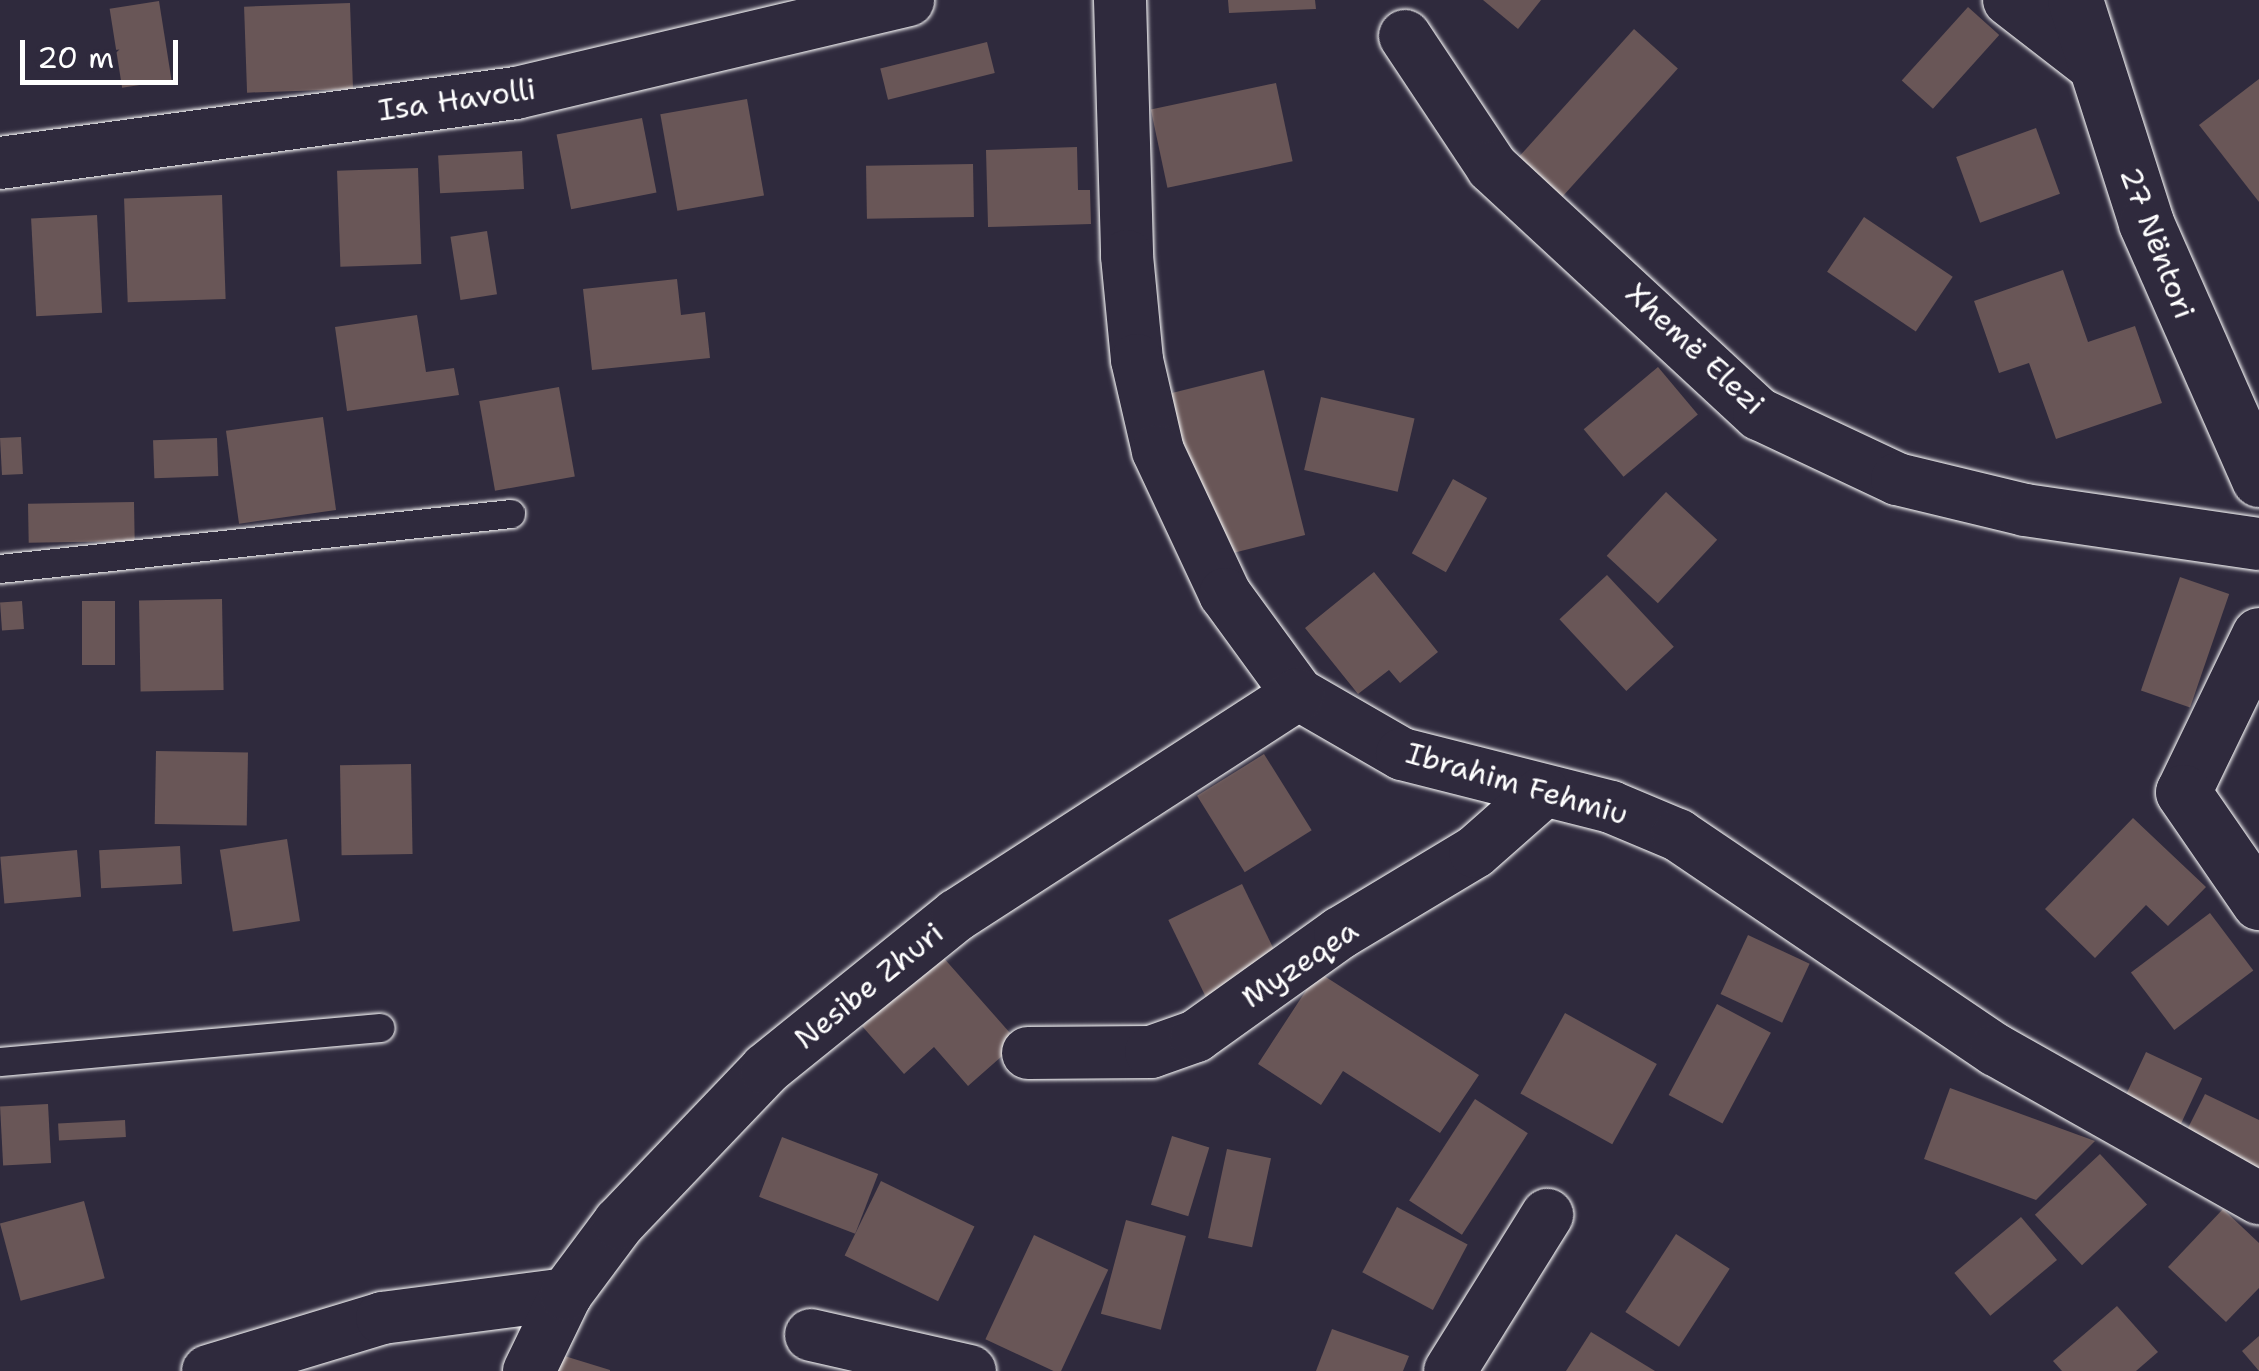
<!DOCTYPE html>
<html>
<head>
<meta charset="utf-8">
<style>
	body { margin:0 }
	#map { position:relative; width:2259px; height:1371px; overflow:hidden; background:#2f2a3d; font-family:"Shantell Sans",sans-serif }
	div>[style] { position:absolute }
	.building>* { inset:0; background:#695657; transform-origin:0 0 }
	.roads { filter:drop-shadow(0 0 2px #fff) drop-shadow(0 0 2px #fff) }
	.service>* { height:28px; margin:-14px; padding:0 14px; transform-origin:14px; border-radius:14px; background:#2f2a3d }
	.minor>* { height:52px; margin:-26px; padding:0 26px; transform-origin:26px; border-radius:26px; background:#2f2a3d }
	.tertiary>* { height:55px; margin:-27.5px; padding:0 27.5px; transform-origin:27.5px; border-radius:27.5px; background:#2f2a3d }
	span { translate:-50% -50%; white-space:nowrap; text-align:center; line-height:1.15; -webkit-text-stroke:8px #2f2a3d; paint-order:stroke }
	.street-label { font-size:30px; color:#fff }
	.scale { position:absolute; left:20px; top:40px; width:158px; height:45px; box-sizing:border-box; border:5px solid #fff; border-top:0; padding-left:12px; font-size:30px; line-height:35px; white-space:nowrap; color:#fff; -webkit-text-stroke:8px #2f2a3d; paint-order:stroke }
</style>
</head>
<body>
<div id="map">
	<div class="building">
		<div style="clip-path:polygon(1228px 0,1315px 0,1316px 9px,1229px 13px)"></div>
		<div style="clip-path:polygon(1483px 0,1541px 0,1518px 29px)"></div>
		<div style="left:159px;top:1px;width:80px;height:50px;rotate:81deg"></div>
		<div style="left:350px;top:3px;width:86px;height:106px;rotate:88deg"></div>
		<div style="left:1968px;top:7px;width:42px;height:99px;rotate:42deg"></div>
		<div style="left:1634px;top:29px;width:59px;height:179px;rotate:42deg"></div>
		<div style="left:987px;top:42px;width:32px;height:110px;rotate:76deg"></div>
		<div style="clip-path:polygon(2259px 79px,2259px 202px,2199px 125px)"></div>
		<div style="left:1276px;top:83px;width:80px;height:128px;rotate:78deg"></div>
		<div style="left:747px;top:99px;width:98px;height:88px;rotate:80deg"></div>
		<div style="left:642px;top:118px;width:76px;height:87px;rotate:79deg"></div>
		<div style="left:2036px;top:128px;width:70px;height:85px;rotate:70deg"></div>
		<div style="clip-path:polygon(1077px 147px,1078px 190px,1090px 190px,1091px 224px,988px 227px,986px 150px)"></div>
		<div style="left:522px;top:151px;width:38px;height:84px;rotate:87deg"></div>
		<div style="left:973px;top:164px;width:53px;height:107px;rotate:89deg"></div>
		<div style="left:418px;top:168px;width:96px;height:81px;rotate:88deg"></div>
		<div style="left:222px;top:195px;width:104px;height:98px;rotate:88deg"></div>
		<div style="left:97px;top:215px;width:98px;height:66px;rotate:87deg"></div>
		<div style="left:1864px;top:217px;width:107px;height:66px;rotate:34deg"></div>
		<div style="left:487px;top:231px;width:64px;height:37px;rotate:81deg"></div>
		<div style="clip-path:polygon(2063px 270px,2088px 342px,2135px 326px,2162px 403px,2056px 439px,2029px 363px,1999px 373px,1974px 301px)"></div>
		<div style="clip-path:polygon(677px 279px,681px 315px,705px 312px,710px 358px,592px 370px,583px 289px)"></div>
		<div style="clip-path:polygon(417px 315px,426px 372px,454px 368px,459px 395px,347px 411px,335px 327px)"></div>
		<div style="left:1658px;top:367px;width:62px;height:97px;rotate:50deg"></div>
		<div style="left:1264px;top:370px;width:170px;height:99px;rotate:76deg"></div>
		<div style="left:559px;top:387px;width:91px;height:81px;rotate:80deg"></div>
		<div style="left:1321px;top:397px;width:96px;height:75px;rotate:13deg"></div>
		<div style="left:323px;top:417px;width:94px;height:98px;rotate:82deg"></div>
		<div style="left:21px;top:437px;width:37px;height:21px;rotate:87deg"></div>
		<div style="left:217px;top:438px;width:38px;height:64px;rotate:88deg"></div>
		<div style="left:1453px;top:479px;width:39px;height:85px;rotate:29deg"></div>
		<div style="left:1666px;top:492px;width:70px;height:87px;rotate:43deg"></div>
		<div style="left:134px;top:502px;width:39px;height:106px;rotate:89deg"></div>
		<div style="clip-path:polygon(1374px 572px,1438px 652px,1400px 683px,1389px 670px,1358px 694px,1305px 628px)"></div>
		<div style="left:1607px;top:575px;width:98px;height:65px;rotate:47deg"></div>
		<div style="left:2180px;top:577px;width:52px;height:120px;rotate:19deg"></div>
		<div style="left:222px;top:599px;width:91px;height:83px;rotate:89deg"></div>
		<div style="left:22px;top:601px;width:28px;height:22px;rotate:86deg"></div>
		<div style="left:82px;top:601px;width:33px;height:64px"></div>
		<div style="left:156px;top:751px;width:92px;height:73px;rotate:1deg"></div>
		<div style="left:1264px;top:754px;width:90px;height:79px;rotate:58deg"></div>
		<div style="left:411px;top:764px;width:90px;height:71px;rotate:89deg"></div>
		<div style="clip-path:polygon(2133px 818px,2206px 887px,2168px 926px,2146px 905px,2095px 958px,2045px 909px)"></div>
		<div style="left:287px;top:839px;width:83px;height:68px;rotate:81deg"></div>
		<div style="left:180px;top:846px;width:38px;height:81px;rotate:87deg"></div>
		<div style="left:77px;top:850px;width:47px;height:77px;rotate:85deg"></div>
		<div style="left:1242px;top:884px;width:87px;height:82px;rotate:64deg"></div>
		<div style="left:2210px;top:913px;width:72px;height:99px;rotate:53deg"></div>
		<div style="left:1748px;top:935px;width:68px;height:65px;rotate:25deg"></div>
		<div style="clip-path:polygon(942px 956px,1018px 1042px,968px 1086px,934px 1047px,904px 1074px,862px 1026px)"></div>
		<div style="clip-path:polygon(1318px 972px,1479px 1075px,1440px 1133px,1343px 1071px,1321px 1105px,1258px 1064px)"></div>
		<div style="left:1717px;top:1004px;width:61px;height:103px;rotate:28deg"></div>
		<div style="left:1565px;top:1013px;width:105px;height:92px;rotate:29deg"></div>
		<div style="left:2146px;top:1052px;width:62px;height:63px;rotate:25deg"></div>
		<div style="clip-path:polygon(1950px 1088px,2095px 1141px,2036px 1200px,1924px 1159px)"></div>
		<div style="clip-path:polygon(2205px 1094px,2259px 1120px,2259px 1173px,2181px 1142px)"></div>
		<div style="left:1475px;top:1099px;width:63px;height:121px;rotate:33deg"></div>
		<div style="left:48px;top:1104px;width:59px;height:48px;rotate:87deg"></div>
		<div style="left:125px;top:1120px;width:17px;height:67px;rotate:87deg"></div>
		<div style="left:1172px;top:1136px;width:39px;height:72px;rotate:17deg"></div>
		<div style="left:782px;top:1137px;width:103px;height:64px;rotate:21deg"></div>
		<div style="left:1227px;top:1149px;width:45px;height:91px;rotate:12deg"></div>
		<div style="left:2100px;top:1154px;width:69px;height:89px;rotate:47deg"></div>
		<div style="left:881px;top:1181px;width:104px;height:83px;rotate:26deg"></div>
		<div style="left:84px;top:1201px;width:80px;height:87px;rotate:75deg"></div>
		<div style="left:1397px;top:1207px;width:80px;height:74px;rotate:28deg"></div>
		<div style="clip-path:polygon(2223px 1209px,2259px 1243px,2259px 1288px,2226px 1322px,2168px 1267px)"></div>
		<div style="left:2021px;top:1217px;width:56px;height:87px;rotate:50deg"></div>
		<div style="left:1126px;top:1220px;width:62px;height:97px;rotate:15deg"></div>
		<div style="left:1676px;top:1234px;width:64px;height:93px;rotate:33deg"></div>
		<div style="left:1034px;top:1235px;width:82px;height:115px;rotate:25deg"></div>
		<div style="clip-path:polygon(2117px 1306px,2158px 1352px,2136px 1371px,2062px 1371px,2053px 1361px)"></div>
		<div style="clip-path:polygon(1332px 1329px,1409px 1356px,1403px 1371px,1316px 1371px)"></div>
		<div style="clip-path:polygon(1591px 1332px,1655px 1371px,1566px 1371px)"></div>
		<div style="clip-path:polygon(2259px 1336px,2259px 1371px,2242px 1351px)"></div>
		<div style="clip-path:polygon(558px 1354px,610px 1370px,610px 1371px,552px 1371px)"></div>
	</div>
	<div class="roads">
		<div class="service">
			<div style="left:0;top:569px;width:514px;rotate:-6.14deg"></div>
			<div style="left:0;top:1062px;width:382px;rotate:-5.1deg"></div>
		</div>
		<div class="minor">
			<div style="left:1120px;top:0;width:256px;rotate:88.4deg"></div>
			<div style="left:1127px;top:256px;width:104px;rotate:84.5deg"></div>
			<div style="left:1137px;top:360px;width:93px;rotate:77deg"></div>
			<div style="left:1158px;top:451px;width:158px;rotate:64.9deg"></div>
			<div style="left:1225px;top:594px;width:124px;rotate:53.9deg"></div>
			<div style="left:1298px;top:694px;width:120px;rotate:30deg"></div>
			<div style="left:1402px;top:754px;width:216px;rotate:14.2deg"></div>
			<div style="left:1611px;top:807px;width:73px;rotate:22.7deg"></div>
			<div style="left:1678px;top:835px;width:384px;rotate:34.1deg"></div>
			<div style="left:1996px;top:1050px;width:302px;rotate:29.4deg"></div>
			<div style="left:2009px;top:0;width:111px;rotate:37.7deg"></div>
			<div style="left:1405px;top:36px;width:157px;rotate:56.4deg"></div>
			<div style="left:1492px;top:167px;width:364px;rotate:42.8deg"></div>
			<div style="left:1759px;top:414px;width:153px;rotate:25.2deg"></div>
			<div style="left:1897px;top:479px;width:132px;rotate:13.6deg"></div>
			<div style="left:2025px;top:510px;width:236px;rotate:8.3deg"></div>
			<div style="left:0;top:163px;width:521px;rotate:-7.73deg"></div>
			<div style="left:516px;top:93px;width:403px;rotate:-13.3deg"></div>
			<div style="left:1028px;top:1053px;width:123px;rotate:-0.5deg"></div>
			<div style="left:1151px;top:1052px;width:48px;rotate:-19.6deg"></div>
			<div style="left:1196px;top:1036px;width:177px;rotate:-35.6deg"></div>
			<div style="left:1340px;top:933px;width:157px;rotate:-31deg"></div>
			<div style="left:1475px;top:852px;width:91px;rotate:-41.4deg"></div>
			<div style="left:811px;top:1335px;width:163px;rotate:12.8deg"></div>
			<div style="left:208px;top:1371px;width:182px;rotate:-16.9deg"></div>
			<div style="left:382px;top:1318px;width:186px;rotate:-7.4deg"></div>
			<div style="left:529px;top:1371px;width:85px;rotate:-64.3deg"></div>
			<div style="left:566px;top:1294px;width:89px;rotate:-53.3deg"></div>
			<div style="left:619px;top:1223px;width:213px;rotate:-46.3deg"></div>
			<div style="left:766px;top:1069px;width:245px;rotate:-38.9deg"></div>
			<div style="left:957px;top:915px;width:406px;rotate:-32.9deg"></div>
			<div style="left:1450px;top:1371px;width:184px;rotate:-58.1deg"></div>
		</div>
		<div class="tertiary">
			<div style="left:2075px;top:0;width:234px;rotate:72.3deg"></div>
			<div style="left:2146px;top:223px;width:280px;rotate:66.2deg"></div>
			<div style="left:2259px;top:635px;width:174px;rotate:115.8deg"></div>
			<div style="left:2183px;top:792px;width:134px;rotate:55.4deg"></div>
		</div>
	</div>
	<div class="street-label">
		<span style="left:457px;top:100px;rotate:-8deg">Isa Havolli</span>
		<span style="left:2157px;top:243px;rotate:69deg">27 Nëntori</span>
		<span style="left:1695px;top:349px;rotate:43deg">Xhemë Elezi</span>
		<span style="left:1517px;top:784px;rotate:16deg">Ibrahim Fehmiu</span>
		<span style="left:1300px;top:964px;rotate:-34deg">Myzeqea</span>
		<span style="left:869px;top:986px;rotate:-39deg">Nesibe Zhuri</span>
	</div>
	<div class="scale">20 m</div>
</div>
</body>
</html>
